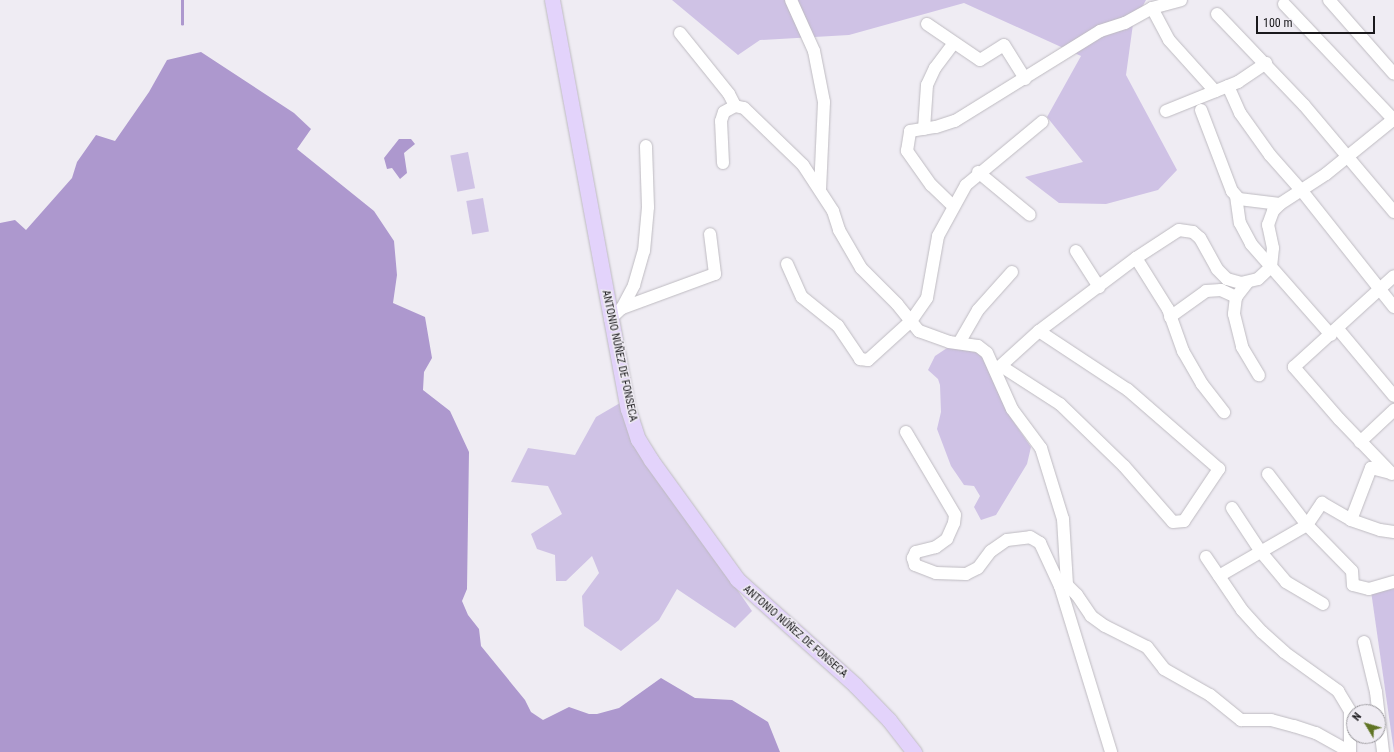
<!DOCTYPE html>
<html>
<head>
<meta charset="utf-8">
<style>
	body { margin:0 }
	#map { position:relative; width:1394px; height:752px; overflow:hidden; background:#efecf3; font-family:"Roboto Condensed",sans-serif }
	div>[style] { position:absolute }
	.green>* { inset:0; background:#cfc2e5; transform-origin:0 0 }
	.water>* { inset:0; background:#ad98ce }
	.stream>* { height:2.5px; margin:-1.25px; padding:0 1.25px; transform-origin:1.25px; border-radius:1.25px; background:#ad98ce }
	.roads { filter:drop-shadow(0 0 1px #bebbc1) drop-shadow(0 0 1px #bebbc1) }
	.minor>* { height:12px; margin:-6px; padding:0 6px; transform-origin:6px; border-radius:6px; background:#fff }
	.major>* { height:15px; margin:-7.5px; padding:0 7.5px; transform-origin:7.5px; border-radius:7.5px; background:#e3d3fb }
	span { translate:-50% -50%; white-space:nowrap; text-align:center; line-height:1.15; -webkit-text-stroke:3px #efecf3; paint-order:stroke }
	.street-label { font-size:11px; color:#1a191c }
	.north { position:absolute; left:1346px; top:704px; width:40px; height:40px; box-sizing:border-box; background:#efecf3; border:1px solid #9a989d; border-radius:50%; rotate:308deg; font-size:11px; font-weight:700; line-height:16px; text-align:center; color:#1a191c }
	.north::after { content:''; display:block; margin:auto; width:14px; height:18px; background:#607424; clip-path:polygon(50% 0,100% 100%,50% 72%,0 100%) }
	.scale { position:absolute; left:1256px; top:16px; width:119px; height:18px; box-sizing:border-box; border:2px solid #1a191c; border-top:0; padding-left:5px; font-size:12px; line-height:14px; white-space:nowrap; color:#1a191c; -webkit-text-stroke:3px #efecf3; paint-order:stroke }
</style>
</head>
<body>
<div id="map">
	<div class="green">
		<div style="clip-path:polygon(672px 0,1146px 0,1133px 24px,1126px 75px,1177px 170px,1158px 190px,1106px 204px,1059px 203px,1025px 177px,1083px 162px,1047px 117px,1081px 56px,964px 3px,849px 35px,760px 40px,738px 55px)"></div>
		<div style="left:468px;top:152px;width:37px;height:18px;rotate:79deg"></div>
		<div style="left:483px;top:198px;width:34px;height:17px;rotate:80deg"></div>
		<div style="clip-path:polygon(950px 346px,978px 353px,988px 362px,1011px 418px,1031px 447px,1027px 464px,996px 515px,981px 520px,974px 507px,980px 496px,974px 486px,964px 485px,951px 466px,937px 429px,941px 412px,940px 385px,938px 379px,928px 370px,935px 356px)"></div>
		<div style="clip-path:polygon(620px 403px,709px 549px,752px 611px,735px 628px,677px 589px,659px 620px,621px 651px,584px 626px,582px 596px,599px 573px,592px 556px,566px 581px,556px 581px,555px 555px,537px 549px,531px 534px,562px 514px,548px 486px,511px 482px,528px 448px,575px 455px,596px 417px)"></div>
		<div style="clip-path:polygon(1394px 589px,1394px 752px,1371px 591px)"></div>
	</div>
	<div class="water">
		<div style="clip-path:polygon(201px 52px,294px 113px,311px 129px,297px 149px,374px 211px,394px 241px,397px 275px,393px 303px,425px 317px,432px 358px,424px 372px,423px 390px,450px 411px,469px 452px,467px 589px,462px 601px,468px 615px,479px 629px,481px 646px,525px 700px,531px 712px,543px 720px,569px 707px,589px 714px,597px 714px,619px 708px,661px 678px,695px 698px,732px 700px,768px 722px,780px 752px,0 752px,0 223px,15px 220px,26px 230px,72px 178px,77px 162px,96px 135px,115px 141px,149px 92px,167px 60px)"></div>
		<div style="clip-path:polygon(399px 139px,411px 139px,415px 144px,404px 153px,407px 173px,400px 179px,392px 168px,387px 169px,384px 158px)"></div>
	</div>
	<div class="stream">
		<div style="left:182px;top:24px;width:24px;rotate:-90deg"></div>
	</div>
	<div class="roads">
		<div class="minor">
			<div style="left:791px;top:0;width:56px;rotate:65.7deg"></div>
			<div style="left:814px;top:51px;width:52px;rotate:78.9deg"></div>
			<div style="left:824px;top:102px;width:87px;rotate:92.6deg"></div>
			<div style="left:1329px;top:0;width:98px;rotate:48.7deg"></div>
			<div style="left:1284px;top:4px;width:160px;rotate:46.5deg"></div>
			<div style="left:1152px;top:8px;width:36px;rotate:62deg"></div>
			<div style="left:1169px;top:40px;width:69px;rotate:48deg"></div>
			<div style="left:1217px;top:14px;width:126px;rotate:46.3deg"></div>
			<div style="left:1304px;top:105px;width:140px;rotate:49.9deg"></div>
			<div style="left:927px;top:24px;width:64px;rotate:34.2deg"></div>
			<div style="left:980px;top:60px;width:28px;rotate:-32deg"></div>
			<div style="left:1004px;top:45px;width:40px;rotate:58deg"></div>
			<div style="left:680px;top:33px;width:78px;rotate:51.2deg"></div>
			<div style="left:729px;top:94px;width:13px;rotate:63deg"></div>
			<div style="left:1228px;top:86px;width:30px;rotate:66deg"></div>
			<div style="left:1240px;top:113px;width:52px;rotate:54.5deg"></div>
			<div style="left:1270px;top:155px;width:48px;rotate:48.4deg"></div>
			<div style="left:1302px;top:191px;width:148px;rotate:51.6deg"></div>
			<div style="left:1201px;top:110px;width:87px;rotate:69.1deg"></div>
			<div style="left:1232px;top:191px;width:11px;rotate:49deg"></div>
			<div style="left:1239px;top:199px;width:41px;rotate:7deg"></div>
			<div style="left:1166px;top:111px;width:78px;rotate:-21.9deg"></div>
			<div style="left:1238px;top:82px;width:34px;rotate:-34deg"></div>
			<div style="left:924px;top:129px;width:44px;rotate:-86.1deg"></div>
			<div style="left:927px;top:85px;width:19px;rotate:-65deg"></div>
			<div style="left:935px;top:68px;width:31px;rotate:-53deg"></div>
			<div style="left:723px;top:163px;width:42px;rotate:-92.7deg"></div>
			<div style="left:721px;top:121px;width:9px;rotate:-72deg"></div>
			<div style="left:724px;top:112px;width:13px;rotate:-29deg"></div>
			<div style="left:735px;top:106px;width:9px;rotate:13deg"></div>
			<div style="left:744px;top:108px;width:82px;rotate:44deg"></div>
			<div style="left:803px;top:165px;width:55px;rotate:56.9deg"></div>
			<div style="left:833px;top:211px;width:20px;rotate:72deg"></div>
			<div style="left:839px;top:230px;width:44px;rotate:59.9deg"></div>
			<div style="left:861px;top:268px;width:51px;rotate:45deg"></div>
			<div style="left:897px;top:304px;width:35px;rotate:51deg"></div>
			<div style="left:919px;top:331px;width:32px;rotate:20deg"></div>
			<div style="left:949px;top:342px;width:29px;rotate:8deg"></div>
			<div style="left:978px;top:346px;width:11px;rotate:38deg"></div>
			<div style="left:987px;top:353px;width:61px;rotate:65.9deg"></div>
			<div style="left:1012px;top:409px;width:49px;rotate:53.4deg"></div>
			<div style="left:1041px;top:448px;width:74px;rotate:72.8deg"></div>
			<div style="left:1063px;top:519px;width:66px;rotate:86.5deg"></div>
			<div style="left:978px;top:172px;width:67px;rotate:39.6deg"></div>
			<div style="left:1236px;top:196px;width:27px;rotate:82deg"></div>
			<div style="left:1240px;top:223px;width:24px;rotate:62deg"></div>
			<div style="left:1251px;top:244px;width:121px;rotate:48.7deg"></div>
			<div style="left:953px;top:206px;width:30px;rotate:-136deg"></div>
			<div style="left:931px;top:185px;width:42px;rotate:-125.2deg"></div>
			<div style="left:907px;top:151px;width:20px;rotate:-81deg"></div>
			<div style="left:910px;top:131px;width:26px;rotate:-9deg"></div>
			<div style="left:936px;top:127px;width:20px;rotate:-18deg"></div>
			<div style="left:955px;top:121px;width:171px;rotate:-31.8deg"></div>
			<div style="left:1100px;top:31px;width:26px;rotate:-18deg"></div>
			<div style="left:1125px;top:23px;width:31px;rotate:-29deg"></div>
			<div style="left:1152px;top:8px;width:30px;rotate:-15deg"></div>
			<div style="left:1076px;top:251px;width:43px;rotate:57.4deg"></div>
			<div style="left:1136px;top:258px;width:60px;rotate:57.9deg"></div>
			<div style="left:1168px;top:309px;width:45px;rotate:70.3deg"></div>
			<div style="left:1183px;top:351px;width:38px;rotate:60deg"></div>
			<div style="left:1202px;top:384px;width:36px;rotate:52deg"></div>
			<div style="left:787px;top:264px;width:36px;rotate:66deg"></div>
			<div style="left:802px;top:297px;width:46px;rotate:38.9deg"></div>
			<div style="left:838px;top:326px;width:40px;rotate:56deg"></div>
			<div style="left:860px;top:359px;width:8px;rotate:7deg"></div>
			<div style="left:868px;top:360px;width:58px;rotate:-42.2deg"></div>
			<div style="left:911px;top:321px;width:28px;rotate:-55deg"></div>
			<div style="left:927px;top:298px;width:63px;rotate:-79.9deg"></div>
			<div style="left:938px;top:236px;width:58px;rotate:-61.2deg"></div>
			<div style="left:966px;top:185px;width:99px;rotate:-39.7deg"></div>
			<div style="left:1247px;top:283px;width:18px;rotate:128deg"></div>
			<div style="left:1236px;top:297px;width:17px;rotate:97deg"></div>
			<div style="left:1234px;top:314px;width:34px;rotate:76deg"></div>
			<div style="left:1242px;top:347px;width:33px;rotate:59deg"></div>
			<div style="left:622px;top:308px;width:99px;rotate:-20.1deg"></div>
			<div style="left:715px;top:274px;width:40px;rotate:-97.1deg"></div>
			<div style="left:1170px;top:317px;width:44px;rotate:-35.8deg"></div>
			<div style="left:1206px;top:291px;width:15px;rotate:-4deg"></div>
			<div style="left:1221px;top:290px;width:17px;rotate:25deg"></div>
			<div style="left:610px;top:319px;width:16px;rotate:-43deg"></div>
			<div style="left:622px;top:308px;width:26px;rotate:-62deg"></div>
			<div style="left:634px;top:285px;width:35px;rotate:-74deg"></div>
			<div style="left:644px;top:251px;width:44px;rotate:-84.8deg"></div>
			<div style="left:648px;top:207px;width:61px;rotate:-91.9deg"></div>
			<div style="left:1338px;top:329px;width:87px;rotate:50.1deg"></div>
			<div style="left:959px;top:343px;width:38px;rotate:-60deg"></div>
			<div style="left:978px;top:310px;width:51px;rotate:-48.2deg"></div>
			<div style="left:1001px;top:366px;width:70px;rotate:32.8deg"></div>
			<div style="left:1060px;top:404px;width:89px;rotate:44.1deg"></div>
			<div style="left:1124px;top:466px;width:74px;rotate:48.8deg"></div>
			<div style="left:1173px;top:522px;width:11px;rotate:-5deg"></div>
			<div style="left:1184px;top:521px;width:63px;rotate:-56.1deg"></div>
			<div style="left:1219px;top:469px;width:121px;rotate:-139deg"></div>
			<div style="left:1128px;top:390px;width:107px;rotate:-146.5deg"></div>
			<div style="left:996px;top:370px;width:58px;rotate:-42.2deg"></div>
			<div style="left:1039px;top:331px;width:121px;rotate:-37deg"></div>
			<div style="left:1136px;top:258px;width:51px;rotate:-33.1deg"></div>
			<div style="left:1179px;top:230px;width:14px;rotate:8deg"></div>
			<div style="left:1193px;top:232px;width:9px;rotate:41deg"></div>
			<div style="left:1200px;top:238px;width:35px;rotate:61deg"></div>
			<div style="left:1217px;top:269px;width:14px;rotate:45deg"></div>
			<div style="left:1227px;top:279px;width:15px;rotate:16deg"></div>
			<div style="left:1241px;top:283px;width:17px;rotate:-13deg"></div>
			<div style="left:1258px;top:279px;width:18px;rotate:-43deg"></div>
			<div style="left:1271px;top:267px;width:19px;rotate:-84deg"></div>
			<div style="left:1273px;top:248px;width:24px;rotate:-102deg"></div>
			<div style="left:1268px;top:225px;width:15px;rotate:-70deg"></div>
			<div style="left:1273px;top:211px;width:10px;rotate:-45deg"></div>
			<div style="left:1280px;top:204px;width:55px;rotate:-33.1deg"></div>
			<div style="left:1326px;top:174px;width:87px;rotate:-39deg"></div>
			<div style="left:906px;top:432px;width:96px;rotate:59.4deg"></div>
			<div style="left:955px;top:515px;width:8px;rotate:97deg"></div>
			<div style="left:954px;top:523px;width:17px;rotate:114deg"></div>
			<div style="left:947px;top:539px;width:14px;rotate:144deg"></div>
			<div style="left:936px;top:547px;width:21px;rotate:166deg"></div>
			<div style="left:916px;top:552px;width:7px;rotate:117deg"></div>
			<div style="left:913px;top:558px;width:7px;rotate:74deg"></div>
			<div style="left:915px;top:565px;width:22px;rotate:21deg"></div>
			<div style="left:936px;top:573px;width:30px;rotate:2deg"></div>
			<div style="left:966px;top:574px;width:13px;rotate:-27deg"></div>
			<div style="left:978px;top:568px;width:21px;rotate:-53deg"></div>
			<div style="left:991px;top:551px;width:19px;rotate:-35deg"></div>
			<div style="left:1007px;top:540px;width:23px;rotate:-7deg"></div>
			<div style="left:1030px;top:537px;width:12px;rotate:31deg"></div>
			<div style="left:1040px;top:543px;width:47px;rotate:65.1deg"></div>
			<div style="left:1060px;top:586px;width:174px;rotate:72.9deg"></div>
			<div style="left:1360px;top:442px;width:47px;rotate:-43.3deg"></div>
			<div style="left:1268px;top:474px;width:64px;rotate:52.6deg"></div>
			<div style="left:1307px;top:525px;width:64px;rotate:45.6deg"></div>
			<div style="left:1352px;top:571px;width:14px;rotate:86deg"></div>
			<div style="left:1353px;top:585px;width:16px;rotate:14deg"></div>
			<div style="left:1369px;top:589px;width:26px;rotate:-16deg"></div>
			<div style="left:1392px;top:474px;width:76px;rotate:-133.9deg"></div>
			<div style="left:1339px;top:419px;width:69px;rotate:-130.9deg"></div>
			<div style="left:1294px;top:367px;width:135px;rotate:-42.3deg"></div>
			<div style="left:1232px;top:508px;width:53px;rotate:56.6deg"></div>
			<div style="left:1261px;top:552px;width:39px;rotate:50deg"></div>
			<div style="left:1286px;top:582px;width:43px;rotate:30.7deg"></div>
			<div style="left:1351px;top:520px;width:56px;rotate:-69deg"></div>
			<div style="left:1371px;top:468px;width:21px;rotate:14deg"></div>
			<div style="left:1206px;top:557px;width:64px;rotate:55.8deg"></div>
			<div style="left:1242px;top:610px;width:30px;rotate:48deg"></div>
			<div style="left:1262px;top:632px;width:30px;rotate:42deg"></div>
			<div style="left:1284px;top:652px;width:67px;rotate:35.8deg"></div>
			<div style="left:1338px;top:691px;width:23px;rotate:59deg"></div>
			<div style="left:1350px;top:711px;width:41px;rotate:90deg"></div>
			<div style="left:1219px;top:576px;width:102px;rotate:-30.1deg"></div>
			<div style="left:1307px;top:525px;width:27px;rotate:-56deg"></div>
			<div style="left:1322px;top:503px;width:34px;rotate:30deg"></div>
			<div style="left:1351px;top:520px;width:31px;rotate:19deg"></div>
			<div style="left:1380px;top:530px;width:14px;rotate:8deg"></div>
			<div style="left:1060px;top:586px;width:7px;rotate:-8deg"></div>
			<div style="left:1067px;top:585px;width:14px;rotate:45deg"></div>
			<div style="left:1077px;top:595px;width:25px;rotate:56deg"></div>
			<div style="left:1091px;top:616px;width:17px;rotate:36deg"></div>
			<div style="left:1105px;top:626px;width:47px;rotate:26.6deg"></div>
			<div style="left:1147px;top:647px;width:28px;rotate:52deg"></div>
			<div style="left:1164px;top:669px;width:53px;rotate:29.5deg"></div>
			<div style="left:1210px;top:695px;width:40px;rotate:39deg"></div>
			<div style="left:1241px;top:720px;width:30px"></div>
			<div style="left:1271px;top:720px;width:24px;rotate:15deg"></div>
			<div style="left:1294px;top:726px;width:23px;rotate:18deg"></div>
			<div style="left:1316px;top:733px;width:39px;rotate:29deg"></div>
			<div style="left:1364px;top:642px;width:51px;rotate:76.5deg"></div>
			<div style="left:1376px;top:692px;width:60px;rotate:83.3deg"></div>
		</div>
		<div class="major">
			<div style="left:552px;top:0;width:416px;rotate:79.5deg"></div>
			<div style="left:628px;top:409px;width:32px;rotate:72deg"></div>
			<div style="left:638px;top:439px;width:25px;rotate:58deg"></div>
			<div style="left:651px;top:460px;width:147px;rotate:54.1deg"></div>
			<div style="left:737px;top:579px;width:159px;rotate:41.9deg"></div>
			<div style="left:855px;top:685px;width:49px;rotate:45.8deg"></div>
			<div style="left:889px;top:720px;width:41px;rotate:52deg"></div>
		</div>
	</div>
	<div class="street-label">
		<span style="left:619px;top:356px;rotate:78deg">ANTONIO NÚÑEZ DE FONSECA</span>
		<span style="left:795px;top:632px;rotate:41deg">ANTONIO NÚÑEZ DE FONSECA</span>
	</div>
	<div class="north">N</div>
	<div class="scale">100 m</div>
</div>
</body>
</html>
